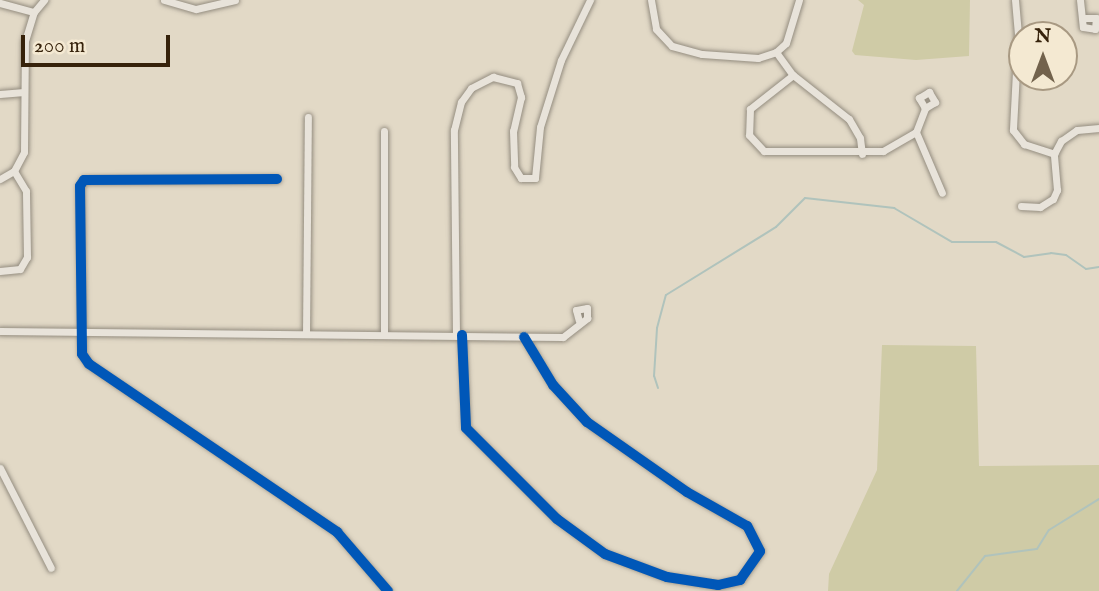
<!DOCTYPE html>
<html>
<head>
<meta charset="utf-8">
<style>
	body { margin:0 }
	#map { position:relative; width:1099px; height:591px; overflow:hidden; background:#e2d9c6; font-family:"IM FELL English",serif }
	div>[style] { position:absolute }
	.green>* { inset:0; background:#cfcba6 }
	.stream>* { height:2px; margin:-1px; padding:0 1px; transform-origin:1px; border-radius:1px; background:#b0c3bc }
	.roads { filter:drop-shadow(0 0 2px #948d80) drop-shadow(0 0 2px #948d80) }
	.minor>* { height:7px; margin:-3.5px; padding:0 3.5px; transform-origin:3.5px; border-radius:3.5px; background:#e8e3da }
	.cycleway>* { height:10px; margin:-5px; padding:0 5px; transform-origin:5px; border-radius:5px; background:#0057b8 }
	span { translate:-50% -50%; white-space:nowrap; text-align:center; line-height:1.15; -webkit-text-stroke:7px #f4e9d2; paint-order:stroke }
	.north { position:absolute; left:1008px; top:21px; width:70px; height:70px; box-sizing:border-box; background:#f4e9d2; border:2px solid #a89982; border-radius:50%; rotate:0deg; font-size:19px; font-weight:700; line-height:28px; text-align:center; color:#36220b }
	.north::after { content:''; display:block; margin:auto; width:24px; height:32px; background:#72624c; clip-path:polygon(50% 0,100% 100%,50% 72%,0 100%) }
	.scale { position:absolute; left:21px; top:35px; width:149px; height:32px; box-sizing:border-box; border:4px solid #36220b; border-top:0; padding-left:9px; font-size:21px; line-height:24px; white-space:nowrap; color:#36220b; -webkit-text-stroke:5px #f4e9d2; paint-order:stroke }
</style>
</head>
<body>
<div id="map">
	<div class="green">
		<div style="clip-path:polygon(858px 0,970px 0,969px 56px,916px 60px,855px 55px,852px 51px,864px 5px)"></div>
		<div style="clip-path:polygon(882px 345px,976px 346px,979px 466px,1099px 465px,1099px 591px,828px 591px,829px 574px,877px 470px)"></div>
	</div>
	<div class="stream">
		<div style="left:658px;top:388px;width:13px;rotate:-108deg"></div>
		<div style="left:654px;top:376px;width:48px;rotate:-86.4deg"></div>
		<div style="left:657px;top:328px;width:34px;rotate:-75deg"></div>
		<div style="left:666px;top:295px;width:129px;rotate:-31.7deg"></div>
		<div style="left:776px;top:227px;width:41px;rotate:-45deg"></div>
		<div style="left:805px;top:198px;width:90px;rotate:6.4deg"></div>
		<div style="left:894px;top:208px;width:67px;rotate:30.4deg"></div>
		<div style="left:952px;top:242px;width:44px"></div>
		<div style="left:996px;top:242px;width:32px;rotate:28deg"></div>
		<div style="left:1024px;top:257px;width:27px;rotate:-8deg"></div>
		<div style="left:1051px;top:253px;width:15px;rotate:8deg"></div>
		<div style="left:1066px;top:255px;width:24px;rotate:35deg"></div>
		<div style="left:1086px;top:269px;width:13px;rotate:-9deg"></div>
		<div style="left:957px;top:591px;width:45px;rotate:-51.3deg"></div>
		<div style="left:985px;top:556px;width:52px;rotate:-7.7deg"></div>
		<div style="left:1037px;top:549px;width:22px;rotate:-58deg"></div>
		<div style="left:1049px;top:530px;width:59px;rotate:-31.8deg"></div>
	</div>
	<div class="roads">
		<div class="minor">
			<div style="left:164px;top:0;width:33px;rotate:16deg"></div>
			<div style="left:196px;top:9px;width:40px;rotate:-13deg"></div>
			<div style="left:651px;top:0;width:29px;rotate:80deg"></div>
			<div style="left:656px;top:29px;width:23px;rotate:47deg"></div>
			<div style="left:672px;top:46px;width:31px;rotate:15deg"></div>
			<div style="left:702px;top:54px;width:56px;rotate:4.1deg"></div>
			<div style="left:758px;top:58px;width:19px;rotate:-18deg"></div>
			<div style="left:776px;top:52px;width:13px;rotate:-42deg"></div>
			<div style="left:786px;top:43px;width:45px;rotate:-73.2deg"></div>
			<div style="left:1015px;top:0;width:33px;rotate:85deg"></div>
			<div style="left:1018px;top:33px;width:97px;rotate:93deg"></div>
			<div style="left:1013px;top:130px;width:18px;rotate:52deg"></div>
			<div style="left:1024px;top:144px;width:32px;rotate:18deg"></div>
			<div style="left:1080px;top:0;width:27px;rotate:84deg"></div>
			<div style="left:1083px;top:27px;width:12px;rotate:9deg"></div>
			<div style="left:1095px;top:29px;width:11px;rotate:-85deg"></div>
			<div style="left:1096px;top:18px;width:11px;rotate:180deg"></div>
			<div style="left:0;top:3px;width:35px;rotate:15deg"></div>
			<div style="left:776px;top:52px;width:29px;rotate:54deg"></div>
			<div style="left:793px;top:75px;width:71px;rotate:38.2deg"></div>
			<div style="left:849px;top:119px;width:22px;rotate:60deg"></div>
			<div style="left:860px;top:138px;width:16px;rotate:83deg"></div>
			<div style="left:793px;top:75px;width:55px;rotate:141.7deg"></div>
			<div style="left:750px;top:109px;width:26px;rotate:92deg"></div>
			<div style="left:749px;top:135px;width:22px;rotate:47deg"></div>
			<div style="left:764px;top:151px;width:119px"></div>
			<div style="left:883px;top:151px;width:38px;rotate:-30deg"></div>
			<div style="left:916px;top:132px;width:26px;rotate:-69deg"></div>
			<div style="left:925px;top:108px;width:12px;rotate:-121deg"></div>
			<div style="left:919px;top:98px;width:12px;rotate:-31deg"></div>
			<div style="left:929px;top:92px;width:12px;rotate:59deg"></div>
			<div style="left:935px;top:102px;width:12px;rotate:149deg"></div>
			<div style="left:0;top:94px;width:24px;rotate:-5deg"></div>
			<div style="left:384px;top:131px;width:203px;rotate:90deg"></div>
			<div style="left:916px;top:132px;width:66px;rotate:66.9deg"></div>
			<div style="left:0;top:179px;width:16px;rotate:-30deg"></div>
			<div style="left:14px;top:171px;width:21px;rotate:-62deg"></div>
			<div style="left:24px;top:152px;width:111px;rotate:-89.5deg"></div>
			<div style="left:25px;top:41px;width:30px;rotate:-73deg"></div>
			<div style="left:34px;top:12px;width:16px;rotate:-50deg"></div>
			<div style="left:277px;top:179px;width:193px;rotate:179.7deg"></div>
			<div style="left:84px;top:180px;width:7px;rotate:124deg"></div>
			<div style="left:80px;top:186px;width:168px;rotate:89.3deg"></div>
			<div style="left:82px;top:354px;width:12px;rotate:55deg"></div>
			<div style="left:89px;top:364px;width:300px;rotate:34.1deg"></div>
			<div style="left:337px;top:532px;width:78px;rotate:49.2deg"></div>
			<div style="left:1021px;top:206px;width:19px;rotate:3deg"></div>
			<div style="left:1040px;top:207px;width:15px;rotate:-32deg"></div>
			<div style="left:1053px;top:199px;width:10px;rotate:-66deg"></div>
			<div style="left:1057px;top:190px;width:36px;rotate:-95deg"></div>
			<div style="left:1054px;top:154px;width:15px;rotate:-62deg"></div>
			<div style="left:1061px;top:141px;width:19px;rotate:-35deg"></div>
			<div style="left:1077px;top:130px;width:22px;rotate:-5deg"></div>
			<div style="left:0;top:271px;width:20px;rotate:-6deg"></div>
			<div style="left:20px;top:269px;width:14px;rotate:-60deg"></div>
			<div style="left:27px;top:257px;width:66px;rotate:-90.9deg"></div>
			<div style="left:26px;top:191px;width:23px;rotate:-121deg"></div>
			<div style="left:0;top:331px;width:563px;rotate:0.61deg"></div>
			<div style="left:563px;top:337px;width:31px;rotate:-38deg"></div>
			<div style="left:587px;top:318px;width:10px;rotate:-90deg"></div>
			<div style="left:587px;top:308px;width:11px;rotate:170deg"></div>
			<div style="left:576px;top:310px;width:11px;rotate:75deg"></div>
			<div style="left:306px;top:334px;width:217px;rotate:-89.5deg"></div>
			<div style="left:456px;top:335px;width:205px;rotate:-90.6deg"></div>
			<div style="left:454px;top:130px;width:29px;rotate:-76deg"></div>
			<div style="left:461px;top:102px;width:17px;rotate:-54deg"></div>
			<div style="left:471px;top:88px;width:25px;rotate:-27deg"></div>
			<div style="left:493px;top:77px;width:25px;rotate:14deg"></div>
			<div style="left:517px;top:83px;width:15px;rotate:74deg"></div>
			<div style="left:521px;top:97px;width:35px;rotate:103deg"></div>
			<div style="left:513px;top:131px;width:36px;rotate:88deg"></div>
			<div style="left:514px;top:167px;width:13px;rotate:58deg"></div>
			<div style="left:521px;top:178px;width:14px"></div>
			<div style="left:535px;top:178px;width:51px;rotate:-84.4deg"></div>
			<div style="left:540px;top:127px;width:70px;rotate:-72.6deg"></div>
			<div style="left:561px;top:60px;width:67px;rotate:-64.2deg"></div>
			<div style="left:462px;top:335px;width:93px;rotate:87.5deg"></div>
			<div style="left:466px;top:428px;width:129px;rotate:45deg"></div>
			<div style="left:557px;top:519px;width:59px;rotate:36.1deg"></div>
			<div style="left:605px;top:554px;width:66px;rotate:20.4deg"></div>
			<div style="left:667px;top:577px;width:52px;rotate:8.9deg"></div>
			<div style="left:718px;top:585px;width:23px;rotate:-13deg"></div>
			<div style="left:740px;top:580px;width:35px;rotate:-55deg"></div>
			<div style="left:760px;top:551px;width:28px;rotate:-117deg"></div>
			<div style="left:747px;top:526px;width:69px;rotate:-150.5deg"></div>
			<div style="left:687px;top:492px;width:122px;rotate:-145deg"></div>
			<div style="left:587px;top:422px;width:50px;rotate:-132.6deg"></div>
			<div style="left:553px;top:385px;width:56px;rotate:-121.1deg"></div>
			<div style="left:0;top:468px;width:112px;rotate:63deg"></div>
		</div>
	</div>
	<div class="cycleway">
		<div style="left:277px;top:179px;width:193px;rotate:179.7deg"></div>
		<div style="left:84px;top:180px;width:7px;rotate:124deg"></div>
		<div style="left:80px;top:186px;width:168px;rotate:89.3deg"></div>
		<div style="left:82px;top:354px;width:12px;rotate:55deg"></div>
		<div style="left:89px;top:364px;width:300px;rotate:34.1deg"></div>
		<div style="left:337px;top:532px;width:78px;rotate:49.2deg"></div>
		<div style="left:462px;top:335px;width:93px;rotate:87.5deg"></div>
		<div style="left:466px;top:428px;width:129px;rotate:45deg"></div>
		<div style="left:557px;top:519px;width:59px;rotate:36.1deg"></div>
		<div style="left:605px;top:554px;width:66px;rotate:20.4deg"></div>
		<div style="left:667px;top:577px;width:52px;rotate:8.9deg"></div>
		<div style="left:718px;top:585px;width:23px;rotate:-13deg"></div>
		<div style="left:740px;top:580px;width:35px;rotate:-55deg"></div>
		<div style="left:760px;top:551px;width:28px;rotate:-117deg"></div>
		<div style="left:747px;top:526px;width:69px;rotate:-150.5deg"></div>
		<div style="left:687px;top:492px;width:122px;rotate:-145deg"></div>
		<div style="left:587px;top:422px;width:50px;rotate:-132.6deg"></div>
		<div style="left:553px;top:385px;width:56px;rotate:-121.1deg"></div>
	</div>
	<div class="north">N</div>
	<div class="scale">200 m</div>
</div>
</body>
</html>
